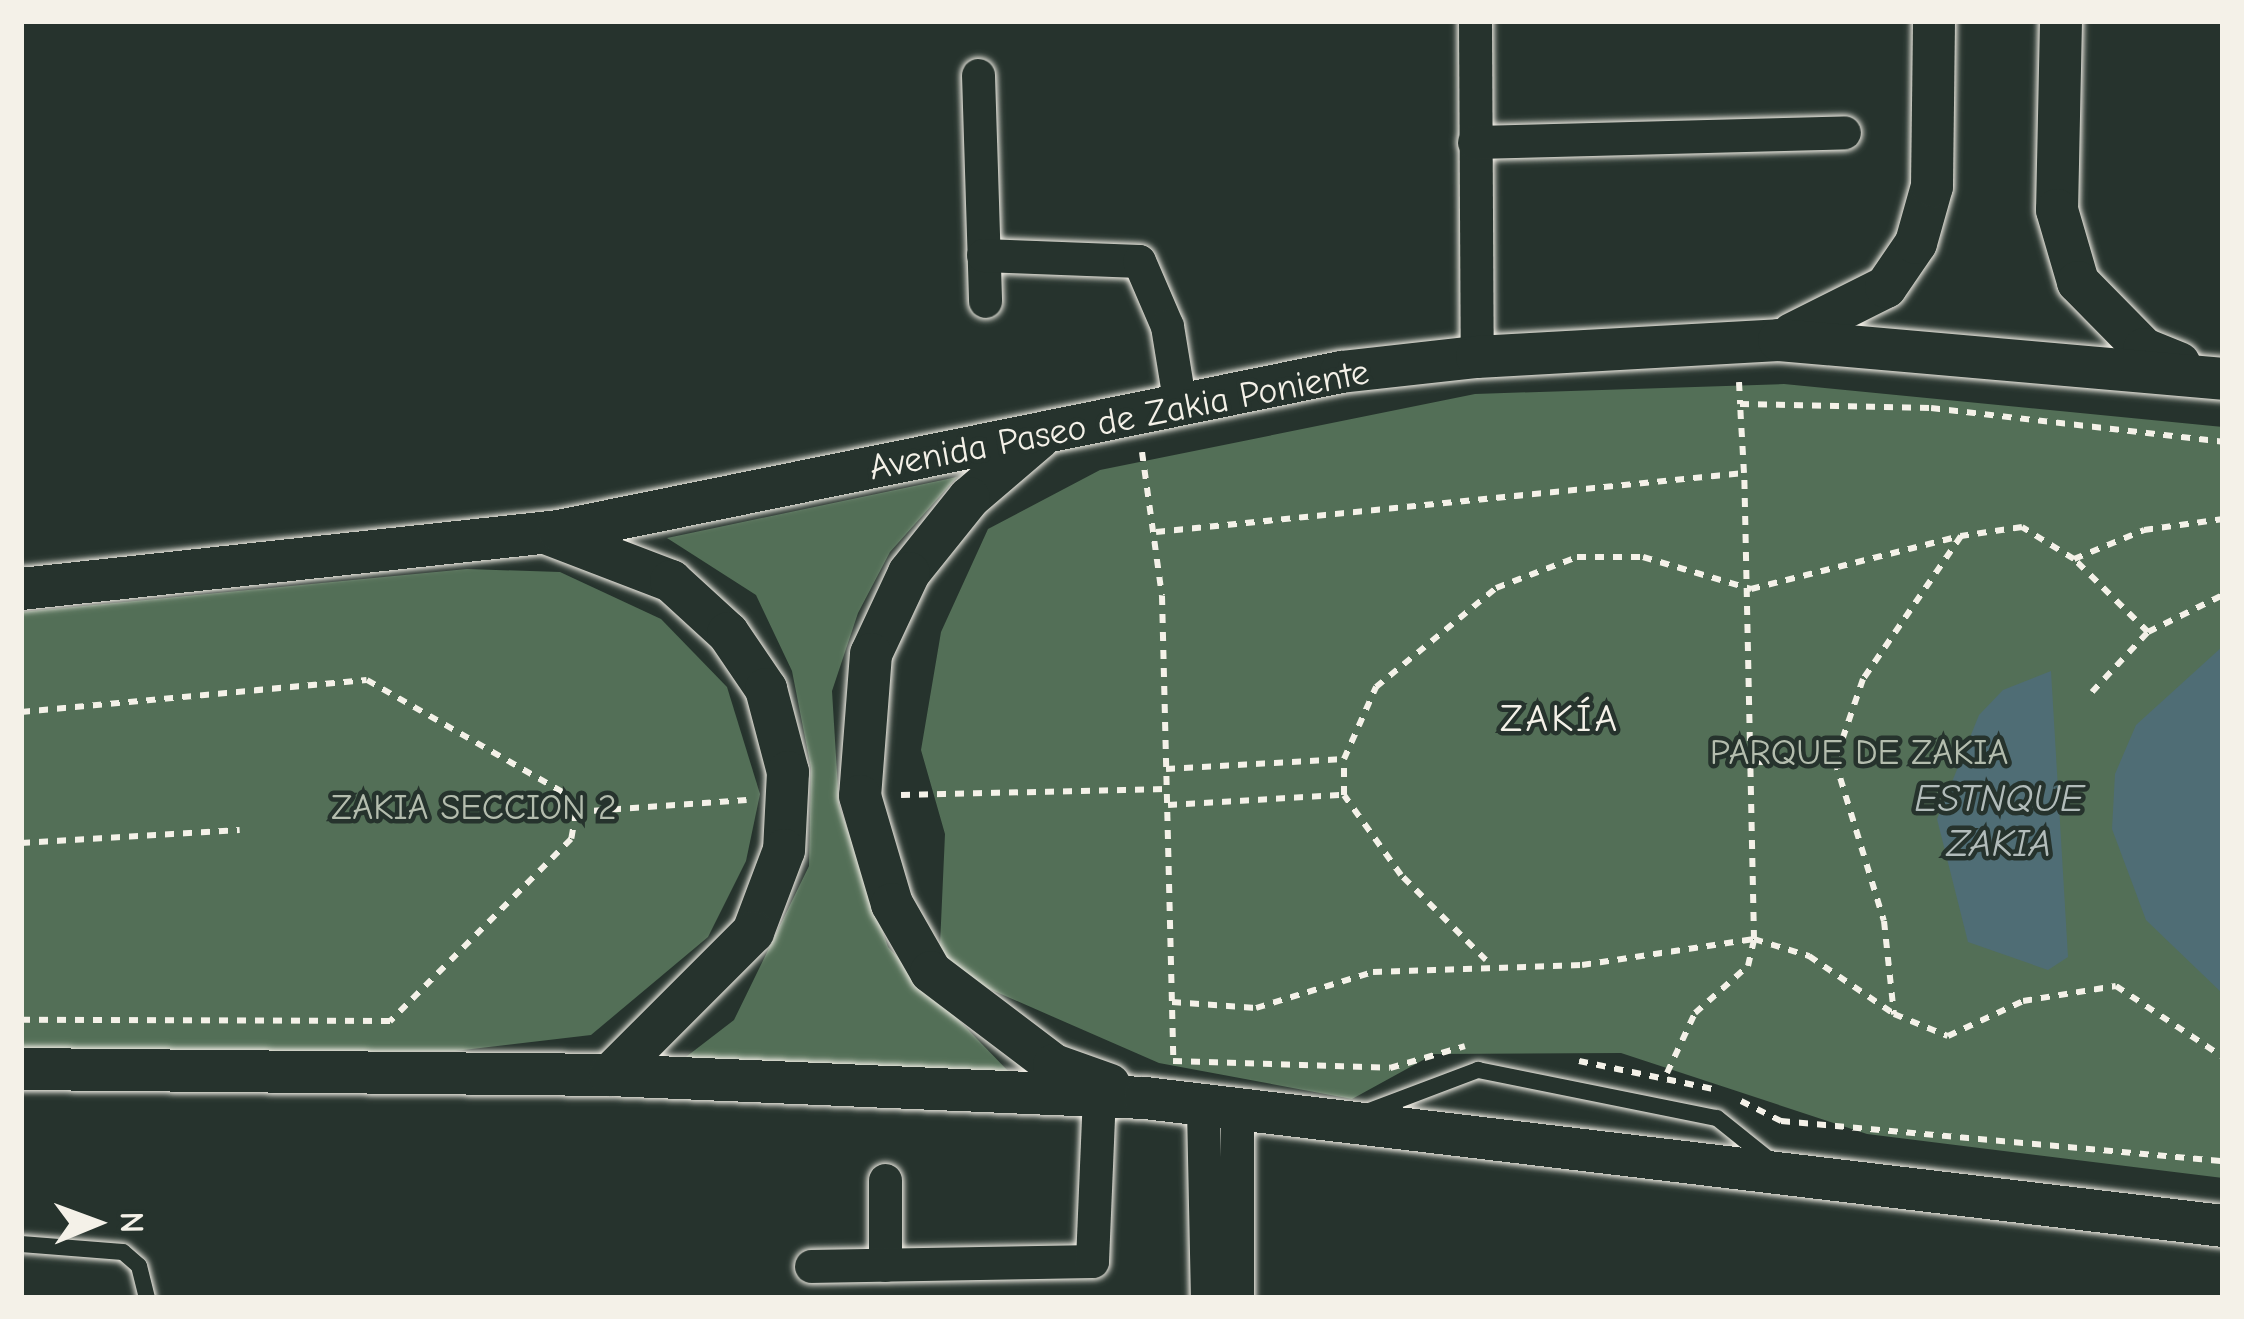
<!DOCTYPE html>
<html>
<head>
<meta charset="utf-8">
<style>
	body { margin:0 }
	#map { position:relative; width:2244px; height:1319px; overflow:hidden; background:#26332d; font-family:"Comic Neue",sans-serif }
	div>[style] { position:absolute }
	.green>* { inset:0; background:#536f57 }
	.water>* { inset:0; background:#4f6d75 }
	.path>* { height:6px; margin-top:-3px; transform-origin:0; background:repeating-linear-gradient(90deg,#f4f1e8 0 9px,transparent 0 18px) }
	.roads { filter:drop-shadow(0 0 3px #f4f1e8) drop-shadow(0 0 3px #f4f1e8) }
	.service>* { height:16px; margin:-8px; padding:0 8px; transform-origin:8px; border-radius:8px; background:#26332d }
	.minor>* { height:33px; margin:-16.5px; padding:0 16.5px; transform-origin:16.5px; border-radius:16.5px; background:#26332d }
	.tertiary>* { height:42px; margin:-21px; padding:0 21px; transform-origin:21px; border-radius:21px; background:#26332d }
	span { translate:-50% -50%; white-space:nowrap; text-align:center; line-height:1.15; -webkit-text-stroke:9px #26332d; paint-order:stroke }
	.street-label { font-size:36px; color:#f4f1e8 }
	.park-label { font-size:36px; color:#b4bdae }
	.neighbourhood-label { font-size:39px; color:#f4f1e8; letter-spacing:3px }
	.water-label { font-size:39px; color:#b2bcba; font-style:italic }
	.frame { position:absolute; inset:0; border:24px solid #f4f1e8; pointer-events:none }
	.north { position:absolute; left:36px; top:1163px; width:120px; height:120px; -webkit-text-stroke:9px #26332d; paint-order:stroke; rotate:89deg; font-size:33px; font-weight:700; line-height:48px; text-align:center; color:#f4f1e8 }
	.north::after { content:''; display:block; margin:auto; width:42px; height:54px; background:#f4f1e8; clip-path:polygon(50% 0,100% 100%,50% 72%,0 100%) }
</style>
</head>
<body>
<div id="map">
	<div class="green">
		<div style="clip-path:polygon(1784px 384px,2223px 427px,2223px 1178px,1867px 1134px,1621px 1053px,1434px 1054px,1352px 1099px,1159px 1063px,939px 967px,945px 834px,921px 750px,941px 632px,988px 529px,1100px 470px,1475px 394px)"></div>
		<div style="clip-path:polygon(957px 477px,890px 552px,858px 613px,832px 691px,839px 805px,888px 947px,1011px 1074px,682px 1060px,734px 1020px,809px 866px,811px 768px,792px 671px,756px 595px,667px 538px)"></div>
		<div style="clip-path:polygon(467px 569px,560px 572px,661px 619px,727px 687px,760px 794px,746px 861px,708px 937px,591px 1035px,455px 1051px,21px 1054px,21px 612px)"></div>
	</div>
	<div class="water">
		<div style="clip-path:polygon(2223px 646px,2223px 994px,2146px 920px,2112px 829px,2115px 774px,2136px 725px)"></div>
		<div style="clip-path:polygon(2051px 671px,2068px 957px,2048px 970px,1968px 942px,1937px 819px,1979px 715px,2003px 690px)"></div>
	</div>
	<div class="path">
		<div style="left:1739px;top:382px;width:22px;rotate:87deg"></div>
		<div style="left:1740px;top:404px;width:191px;rotate:1.2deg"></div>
		<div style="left:1931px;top:408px;width:294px;rotate:6.6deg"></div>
		<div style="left:1142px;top:452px;width:145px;rotate:82.1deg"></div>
		<div style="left:1162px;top:596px;width:463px;rotate:88.6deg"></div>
		<div style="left:1156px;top:532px;width:591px;rotate:-5.73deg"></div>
		<div style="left:1744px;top:473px;width:69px;rotate:-93.3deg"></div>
		<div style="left:2074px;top:559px;width:76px;rotate:-22.5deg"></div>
		<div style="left:2144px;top:530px;width:80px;rotate:-7.9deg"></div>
		<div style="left:2148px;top:632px;width:104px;rotate:-135.4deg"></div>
		<div style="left:2074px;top:559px;width:61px;rotate:-148.4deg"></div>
		<div style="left:2022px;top:527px;width:62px;rotate:171.6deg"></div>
		<div style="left:1961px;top:536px;width:173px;rotate:124.4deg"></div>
		<div style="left:1863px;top:679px;width:87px;rotate:108.9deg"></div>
		<div style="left:1835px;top:761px;width:167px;rotate:73deg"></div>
		<div style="left:1884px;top:921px;width:94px;rotate:83.9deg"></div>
		<div style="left:1894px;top:1014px;width:58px;rotate:22.2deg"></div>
		<div style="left:1948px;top:1036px;width:83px;rotate:-25deg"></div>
		<div style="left:2023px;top:1001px;width:94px;rotate:-9.2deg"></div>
		<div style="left:2116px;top:986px;width:128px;rotate:33.6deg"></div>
		<div style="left:2092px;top:692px;width:82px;rotate:-47deg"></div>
		<div style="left:2148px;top:632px;width:84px;rotate:-26.3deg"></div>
		<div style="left:21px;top:712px;width:347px;rotate:-5.3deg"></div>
		<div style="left:367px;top:680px;width:229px;rotate:29.8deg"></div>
		<div style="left:566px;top:794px;width:21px;rotate:61deg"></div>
		<div style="left:576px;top:812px;width:27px;rotate:100deg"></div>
		<div style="left:571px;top:839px;width:257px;rotate:134.8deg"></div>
		<div style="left:390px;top:1021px;width:369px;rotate:-179.8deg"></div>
		<div style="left:1754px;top:762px;width:81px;rotate:-0.7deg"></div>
		<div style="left:1166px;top:769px;width:178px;rotate:-3.2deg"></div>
		<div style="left:901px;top:795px;width:266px;rotate:-1.3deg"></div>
		<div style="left:1168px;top:805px;width:176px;rotate:-3.3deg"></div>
		<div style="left:576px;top:812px;width:171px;rotate:-4deg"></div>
		<div style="left:21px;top:843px;width:219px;rotate:-3.4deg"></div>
		<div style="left:1486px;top:960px;width:120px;rotate:-135deg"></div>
		<div style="left:1401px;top:875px;width:98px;rotate:-125.5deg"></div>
		<div style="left:1344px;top:795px;width:36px;rotate:-90deg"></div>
		<div style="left:1344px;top:759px;width:79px;rotate:-66deg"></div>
		<div style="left:1376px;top:687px;width:156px;rotate:-39.5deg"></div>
		<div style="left:1496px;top:588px;width:87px;rotate:-20.9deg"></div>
		<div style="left:1577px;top:557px;width:66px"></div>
		<div style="left:1643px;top:557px;width:113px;rotate:16.5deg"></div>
		<div style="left:1751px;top:589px;width:217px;rotate:-14.2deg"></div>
		<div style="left:1172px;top:1002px;width:84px;rotate:4.1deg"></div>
		<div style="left:1256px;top:1008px;width:122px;rotate:-17.1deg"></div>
		<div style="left:1373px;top:972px;width:209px;rotate:-1.9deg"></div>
		<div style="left:1582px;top:965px;width:174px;rotate:-8.6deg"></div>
		<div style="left:1754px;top:939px;width:58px;rotate:17.2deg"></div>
		<div style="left:1809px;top:956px;width:103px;rotate:34.3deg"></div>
		<div style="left:1173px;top:1061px;width:217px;rotate:1.8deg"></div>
		<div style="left:1390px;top:1068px;width:78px;rotate:-16.3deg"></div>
		<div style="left:1579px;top:1061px;width:142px;rotate:11.8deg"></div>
		<div style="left:1667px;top:1073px;width:66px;rotate:-65deg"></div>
		<div style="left:1695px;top:1013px;width:71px;rotate:-41.6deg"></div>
		<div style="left:1748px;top:966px;width:28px;rotate:-77deg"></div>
		<div style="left:1754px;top:939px;width:466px;rotate:-91.2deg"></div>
		<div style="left:1741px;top:1101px;width:45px;rotate:26.6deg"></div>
		<div style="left:1781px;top:1121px;width:444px;rotate:5.2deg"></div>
	</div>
	<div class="roads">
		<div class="service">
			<div style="left:1364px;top:1113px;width:122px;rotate:-20.7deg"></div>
			<div style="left:1478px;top:1070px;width:244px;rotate:11.4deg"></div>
			<div style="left:1717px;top:1118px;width:70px;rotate:38.7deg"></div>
			<div style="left:21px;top:1244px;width:102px;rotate:4.5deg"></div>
			<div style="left:123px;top:1252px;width:21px;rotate:41deg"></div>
			<div style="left:139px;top:1266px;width:33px;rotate:76deg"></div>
		</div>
		<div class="minor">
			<div style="left:1475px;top:21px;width:336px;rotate:89.7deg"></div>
			<div style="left:978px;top:75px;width:226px;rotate:88.2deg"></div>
			<div style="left:1474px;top:142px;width:370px;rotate:-1.5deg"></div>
			<div style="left:983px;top:255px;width:156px;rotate:2.2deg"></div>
			<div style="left:1139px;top:261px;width:71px;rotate:66.7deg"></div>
			<div style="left:1167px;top:326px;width:80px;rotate:80.7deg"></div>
			<div style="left:1203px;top:1109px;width:189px;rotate:88.8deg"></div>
			<div style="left:885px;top:1180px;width:85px;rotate:90deg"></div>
			<div style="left:811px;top:1266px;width:281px;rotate:-1deg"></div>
			<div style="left:1092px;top:1261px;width:164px;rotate:-87.6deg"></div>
			<div style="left:1237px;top:1298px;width:183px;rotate:-90deg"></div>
		</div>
		<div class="tertiary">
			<div style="left:2061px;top:21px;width:189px;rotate:91.2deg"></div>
			<div style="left:2057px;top:210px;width:75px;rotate:73.7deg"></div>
			<div style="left:2078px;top:282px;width:94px;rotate:45.4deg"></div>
			<div style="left:2144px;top:349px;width:38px;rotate:22deg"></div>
			<div style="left:1792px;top:334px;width:105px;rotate:-26.6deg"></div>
			<div style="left:1886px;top:287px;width:53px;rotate:-55.7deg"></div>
			<div style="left:1916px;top:243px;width:59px;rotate:-74.3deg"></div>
			<div style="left:1932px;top:186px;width:165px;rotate:-89.3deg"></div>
			<div style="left:1039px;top:438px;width:92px;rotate:139.4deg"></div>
			<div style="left:969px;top:498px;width:96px;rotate:128.7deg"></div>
			<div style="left:909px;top:573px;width:89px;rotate:115.1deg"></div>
			<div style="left:871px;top:654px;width:142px;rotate:94.4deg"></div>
			<div style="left:860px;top:796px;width:113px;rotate:73.5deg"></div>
			<div style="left:892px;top:904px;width:78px;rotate:60.2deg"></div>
			<div style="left:931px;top:972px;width:154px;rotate:37.1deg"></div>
			<div style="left:1054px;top:1065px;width:59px;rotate:19.7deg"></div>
			<div style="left:548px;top:534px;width:132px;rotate:20.9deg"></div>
			<div style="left:671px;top:581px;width:77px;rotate:42.4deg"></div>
			<div style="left:728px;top:633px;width:68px;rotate:55.8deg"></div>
			<div style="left:766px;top:689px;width:86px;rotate:75.2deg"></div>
			<div style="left:788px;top:772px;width:78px;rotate:92.9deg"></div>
			<div style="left:784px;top:850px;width:88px;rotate:110.7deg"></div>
			<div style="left:753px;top:932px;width:202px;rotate:135deg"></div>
			<div style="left:21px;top:589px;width:541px;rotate:-6.15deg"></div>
			<div style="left:559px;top:531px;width:798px;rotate:-11.49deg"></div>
			<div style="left:1341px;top:372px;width:137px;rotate:-6.3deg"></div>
			<div style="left:1477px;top:357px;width:302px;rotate:-3.2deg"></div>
			<div style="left:1779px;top:340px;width:446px;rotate:5deg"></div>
			<div style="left:21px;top:1069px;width:589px;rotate:0.58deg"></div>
			<div style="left:610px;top:1075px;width:535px;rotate:2.46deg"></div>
			<div style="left:1145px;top:1098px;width:1086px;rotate:6.77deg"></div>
		</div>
	</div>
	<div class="street-label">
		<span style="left:1119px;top:420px;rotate:-11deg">Avenida Paseo de Zakia Poniente</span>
	</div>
	<div class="park-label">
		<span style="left:1859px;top:753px">PARQUE DE ZAKIA</span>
		<span style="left:474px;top:808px">ZAKIA SECCION 2</span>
	</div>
	<div class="neighbourhood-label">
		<span style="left:1560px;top:719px">ZAKÍA</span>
	</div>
	<div class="water-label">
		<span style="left:1999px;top:822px">ESTNQUE<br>ZAKIA</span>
	</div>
	<div class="frame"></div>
	<div class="north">N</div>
</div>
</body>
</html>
